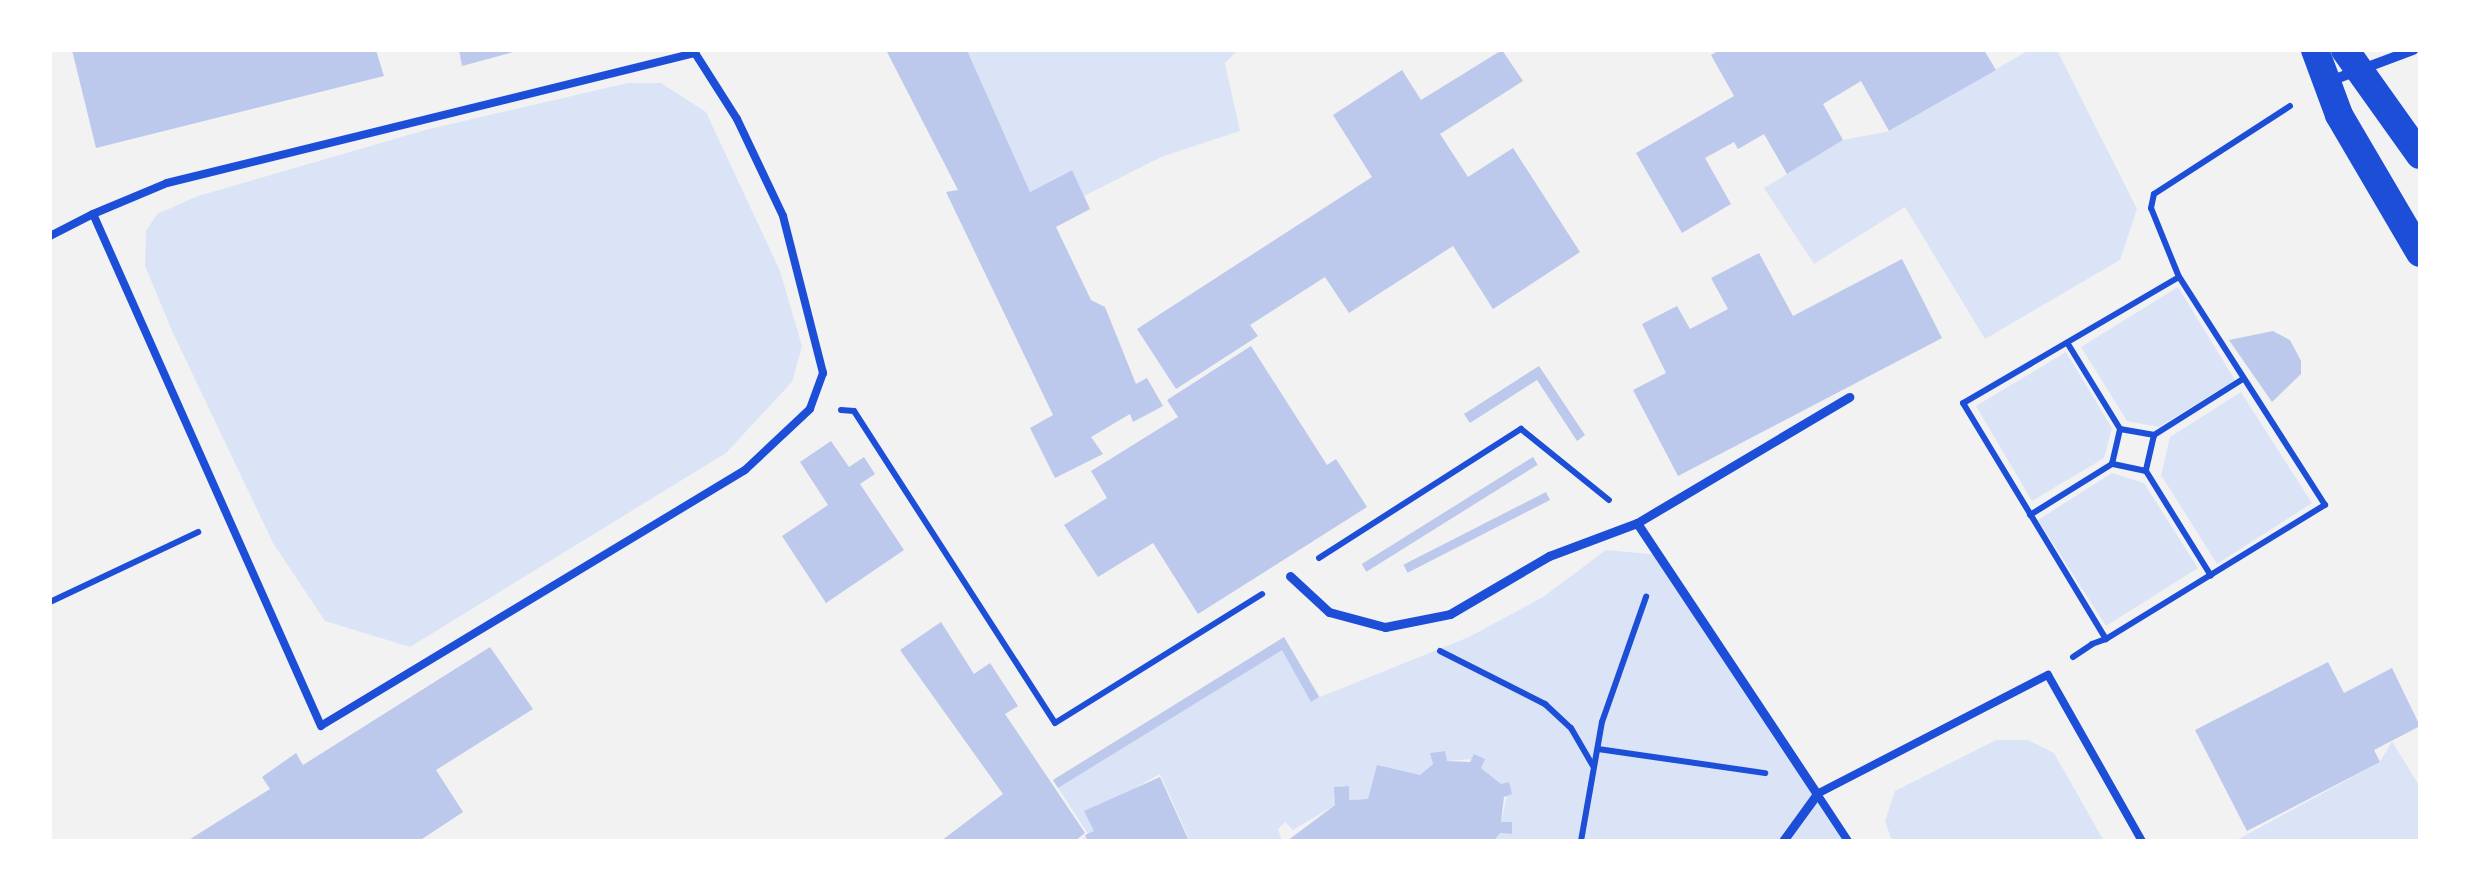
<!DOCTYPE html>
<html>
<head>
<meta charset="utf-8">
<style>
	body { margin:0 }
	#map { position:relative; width:2470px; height:891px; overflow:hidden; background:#f2f2f2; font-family:Manrope,sans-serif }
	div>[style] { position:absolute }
	.green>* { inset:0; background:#dbe4f7 }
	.building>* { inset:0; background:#bdc9ec; transform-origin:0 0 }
	.path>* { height:6px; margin:-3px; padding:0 3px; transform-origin:3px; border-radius:3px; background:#1d4ed8 }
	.service>* { height:8px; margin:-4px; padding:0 4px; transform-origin:4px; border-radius:4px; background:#1d4ed8 }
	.pedestrian>* { height:9px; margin:-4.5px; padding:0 4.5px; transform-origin:4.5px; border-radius:4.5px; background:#1d4ed8 }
	.minor>* { height:10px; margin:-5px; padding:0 5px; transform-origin:5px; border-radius:5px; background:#1d4ed8 }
	.trunk>* { height:28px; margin:-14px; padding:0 14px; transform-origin:14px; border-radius:14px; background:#1d4ed8 }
	span { translate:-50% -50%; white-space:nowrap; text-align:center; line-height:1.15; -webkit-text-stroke:8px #fff; paint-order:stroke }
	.frame { position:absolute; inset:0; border:52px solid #fff; pointer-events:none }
</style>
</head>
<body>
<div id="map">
	<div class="green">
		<div style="clip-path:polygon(967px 50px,1238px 50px,1225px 63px,1240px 131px,1161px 157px,1084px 196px,1071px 170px,1030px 192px)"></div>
		<div style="clip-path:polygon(2029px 50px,2057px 50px,2137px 209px,2120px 260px,1985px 339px,1905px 207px,1814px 264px,1764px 188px,1843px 140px,1890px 131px)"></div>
		<div style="clip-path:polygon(628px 83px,661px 83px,706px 112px,780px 271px,802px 346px,792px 382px,726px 453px,410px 647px,325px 621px,273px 543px,173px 333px,145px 266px,146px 231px,157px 214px,198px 196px,429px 129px)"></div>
		<div style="clip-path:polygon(2178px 287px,2235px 380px,2159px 427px,2127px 421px,2081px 347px)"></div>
		<div style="clip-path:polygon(2066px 352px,2112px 428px,2104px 458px,2032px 501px,1976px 406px)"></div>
		<div style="clip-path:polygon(2241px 392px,2312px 503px,2217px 564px,2161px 475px,2170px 437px)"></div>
		<div style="clip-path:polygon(2112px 473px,2144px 483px,2198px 568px,2106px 626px,2038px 520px)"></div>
		<div style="clip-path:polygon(1606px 550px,1660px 555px,1848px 841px,1494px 841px,1500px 833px,1512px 834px,1512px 823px,1501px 822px,1510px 783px,1501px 784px,1481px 768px,1484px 758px,1447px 761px,1444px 751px,1431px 753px,1433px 764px,1420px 775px,1368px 799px,1349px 800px,1349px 786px,1335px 787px,1335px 805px,1293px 830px,1285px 822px,1278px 829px,1282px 841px,1190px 841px,1160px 774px,1090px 813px,1099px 833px,1080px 841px,1088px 834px,1053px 780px,1284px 637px,1320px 697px,1469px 637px,1543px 597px)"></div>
		<div style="clip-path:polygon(1996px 740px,2028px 740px,2054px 753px,2104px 841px,1892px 841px,1885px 821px,1895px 791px)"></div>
		<div style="clip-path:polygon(2392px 741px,2420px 787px,2420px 841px,2235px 841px,2380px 762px)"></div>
	</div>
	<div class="building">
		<div style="clip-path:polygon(72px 50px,376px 50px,384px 76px,96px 148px)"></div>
		<div style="clip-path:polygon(459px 50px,517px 50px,517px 51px,462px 66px)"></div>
		<div style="clip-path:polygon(886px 50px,967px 50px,1030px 192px,1072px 170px,1090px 209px,1056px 227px,1091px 300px,1105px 307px,1136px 384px,1147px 378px,1163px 406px,1133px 422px,1130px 414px,1091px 437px,1103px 454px,1055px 478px,1030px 428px,1053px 415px,946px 192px,958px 190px)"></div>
		<div style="clip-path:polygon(1502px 50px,1523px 81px,1440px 134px,1468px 177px,1513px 148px,1580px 252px,1493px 309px,1453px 246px,1349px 313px,1325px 277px,1250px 325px,1258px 336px,1176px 389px,1137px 329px,1372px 177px,1333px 115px,1402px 70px,1421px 100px)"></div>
		<div style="clip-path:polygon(1720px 50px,1984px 50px,1996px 70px,1889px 131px,1861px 81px,1823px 104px,1843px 140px,1787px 174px,1764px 134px,1738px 149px,1734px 142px,1705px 158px,1731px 204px,1682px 233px,1636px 153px,1734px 96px,1711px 55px)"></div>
		<div style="clip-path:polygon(1759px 253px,1793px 316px,1902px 259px,1942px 338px,1678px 476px,1633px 390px,1666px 373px,1642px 324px,1677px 306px,1690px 329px,1728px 309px,1711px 278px)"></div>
		<div style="clip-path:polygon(2273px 331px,2290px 340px,2301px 361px,2301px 374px,2272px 402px,2229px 340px)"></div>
		<div style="clip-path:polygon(1251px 346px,1327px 465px,1336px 459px,1367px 507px,1198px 614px,1153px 543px,1098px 577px,1064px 525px,1107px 498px,1091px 471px,1178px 417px,1167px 400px)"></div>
		<div style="clip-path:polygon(1539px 366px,1585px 435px,1577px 441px,1537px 380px,1470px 423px,1464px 414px)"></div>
		<div style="clip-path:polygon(831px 441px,849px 467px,864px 457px,875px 474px,860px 484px,904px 550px,826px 603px,782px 536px,828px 505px,800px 462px)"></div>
		<div style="left:1533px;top:457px;width:9px;height:202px;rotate:58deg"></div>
		<div style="left:1546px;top:492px;width:9px;height:160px;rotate:63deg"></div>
		<div style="clip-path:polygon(941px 622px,974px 674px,990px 663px,1018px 706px,1005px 714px,1085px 833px,1075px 841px,941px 841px,1003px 794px,900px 650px)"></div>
		<div style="clip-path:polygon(1284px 637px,1319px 697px,1311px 702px,1282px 650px,1058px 788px,1053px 780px)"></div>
		<div style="clip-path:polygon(490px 647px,533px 709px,436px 770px,463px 812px,419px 841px,187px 841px,270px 789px,262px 777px,296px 753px,303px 765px)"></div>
		<div style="clip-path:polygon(2328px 662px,2344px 693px,2392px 668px,2420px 726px,2374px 750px,2380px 762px,2247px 831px,2195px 730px)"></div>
		<div style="clip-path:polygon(1445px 751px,1447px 761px,1470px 762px,1474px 754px,1485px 759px,1481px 768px,1501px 784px,1509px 782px,1512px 794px,1504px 797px,1501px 822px,1512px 822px,1512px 834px,1500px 833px,1494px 841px,1287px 841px,1335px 805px,1334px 787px,1349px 786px,1349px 800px,1368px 799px,1377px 765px,1420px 775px,1433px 764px,1430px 753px)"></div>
		<div style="clip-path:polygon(1160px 777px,1189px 841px,1088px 841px,1085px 835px,1094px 831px,1084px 811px)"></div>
	</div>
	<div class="path">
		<div style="left:2179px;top:277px;width:74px;rotate:-112.1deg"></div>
		<div style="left:2151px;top:208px;width:14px;rotate:-78deg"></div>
		<div style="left:2154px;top:194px;width:162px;rotate:-32.9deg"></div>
		<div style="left:2068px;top:344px;width:100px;rotate:58.5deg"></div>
		<div style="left:841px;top:410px;width:13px;rotate:4deg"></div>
		<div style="left:854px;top:411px;width:371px;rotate:57.2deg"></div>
		<div style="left:1055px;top:723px;width:244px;rotate:-31.9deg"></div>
		<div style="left:2120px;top:429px;width:35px;rotate:10deg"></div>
		<div style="left:2154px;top:435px;width:37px;rotate:103deg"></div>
		<div style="left:2146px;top:471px;width:35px;rotate:-168deg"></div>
		<div style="left:2112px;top:464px;width:36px;rotate:-77deg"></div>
		<div style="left:2154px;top:435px;width:105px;rotate:-32.2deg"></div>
		<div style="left:2146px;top:471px;width:123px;rotate:58.2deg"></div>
		<div style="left:2030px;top:515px;width:97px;rotate:-31.9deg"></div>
		<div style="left:1319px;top:558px;width:240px;rotate:-32.6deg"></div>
		<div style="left:1521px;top:429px;width:113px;rotate:38.9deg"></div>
		<div style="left:50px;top:602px;width:164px;rotate:-25.3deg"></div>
		<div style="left:1440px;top:651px;width:118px;rotate:26.8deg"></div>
		<div style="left:1545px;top:704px;width:35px;rotate:43deg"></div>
		<div style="left:1571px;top:728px;width:44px;rotate:59.9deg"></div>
		<div style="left:2073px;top:657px;width:23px;rotate:-34deg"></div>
		<div style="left:2092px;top:644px;width:15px;rotate:-20deg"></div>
		<div style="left:2106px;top:639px;width:257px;rotate:-31.5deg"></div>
		<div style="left:2325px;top:505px;width:271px;rotate:-122.6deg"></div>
		<div style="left:2179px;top:277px;width:250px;rotate:149.7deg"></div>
		<div style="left:1963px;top:403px;width:276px;rotate:58.8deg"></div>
		<div style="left:1598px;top:749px;width:169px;rotate:8.2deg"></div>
		<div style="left:1581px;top:841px;width:121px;rotate:-80deg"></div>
		<div style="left:1602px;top:722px;width:133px;rotate:-70.6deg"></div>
	</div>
	<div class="service">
		<div style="left:695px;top:53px;width:78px;rotate:57.5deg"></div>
		<div style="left:737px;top:119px;width:107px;rotate:64.6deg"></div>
		<div style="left:783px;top:216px;width:162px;rotate:75.7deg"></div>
		<div style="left:823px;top:373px;width:38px;rotate:110deg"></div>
		<div style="left:810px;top:409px;width:89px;rotate:136.8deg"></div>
		<div style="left:745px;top:470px;width:495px;rotate:148.9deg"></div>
		<div style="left:321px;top:726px;width:560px;rotate:-114deg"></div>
		<div style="left:93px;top:214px;width:80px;rotate:-22.7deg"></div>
		<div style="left:167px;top:183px;width:544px;rotate:-13.83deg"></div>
		<div style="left:50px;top:236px;width:48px;rotate:-27.1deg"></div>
		<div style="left:1848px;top:841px;width:56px;rotate:-123.4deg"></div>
		<div style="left:1817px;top:794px;width:260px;rotate:-27.3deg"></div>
		<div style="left:2048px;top:675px;width:191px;rotate:60.5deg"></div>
	</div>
	<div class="pedestrian">
		<div style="left:1637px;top:523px;width:247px;rotate:-30.7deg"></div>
		<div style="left:1290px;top:576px;width:53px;rotate:42.7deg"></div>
		<div style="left:1329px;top:612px;width:58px;rotate:15deg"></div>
		<div style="left:1385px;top:627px;width:66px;rotate:-11.3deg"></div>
		<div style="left:1450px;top:614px;width:115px;rotate:-30.4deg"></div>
		<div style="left:1549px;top:556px;width:94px;rotate:-20.6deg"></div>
		<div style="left:1637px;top:523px;width:325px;rotate:56.4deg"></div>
		<div style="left:1817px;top:794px;width:58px;rotate:125.9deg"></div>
	</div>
	<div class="minor">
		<div style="left:2330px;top:81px;width:89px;rotate:-20.5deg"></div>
	</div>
	<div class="trunk">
		<div style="left:2315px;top:50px;width:69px;rotate:69.7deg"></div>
		<div style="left:2339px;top:115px;width:160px;rotate:59.6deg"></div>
		<div style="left:2345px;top:50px;width:129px;rotate:54.5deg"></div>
	</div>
	<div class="frame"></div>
</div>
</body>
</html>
